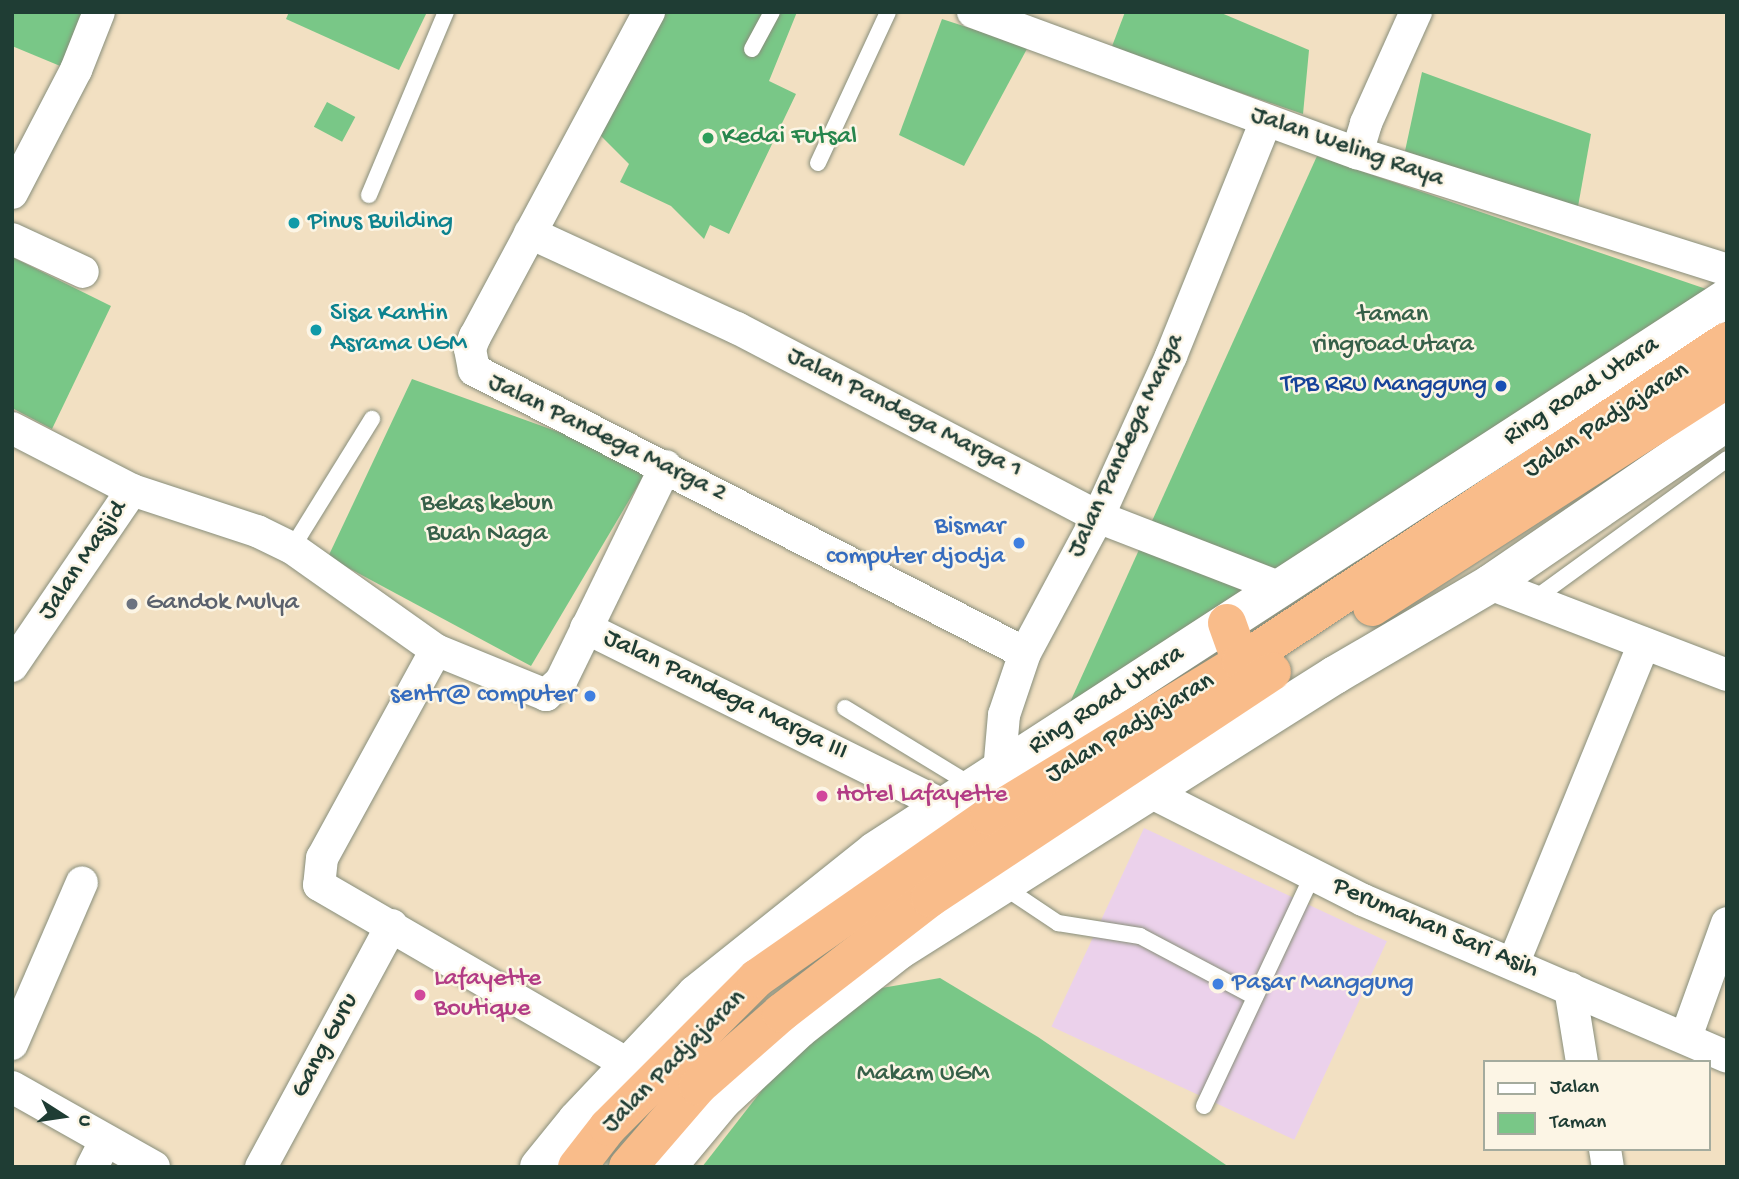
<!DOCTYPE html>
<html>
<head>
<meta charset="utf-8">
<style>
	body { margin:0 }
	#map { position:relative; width:1739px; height:1179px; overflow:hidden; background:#f2e0c2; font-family:"Gochi Hand",sans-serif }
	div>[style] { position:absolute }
	.built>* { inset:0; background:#ebd1eb; transform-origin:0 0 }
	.green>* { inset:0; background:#79c787; transform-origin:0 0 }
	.roads { filter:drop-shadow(0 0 2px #888e7b) drop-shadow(0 0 2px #888e7b) }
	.service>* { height:16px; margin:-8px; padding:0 8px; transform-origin:8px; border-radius:8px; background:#fff }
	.minor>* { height:32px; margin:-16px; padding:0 16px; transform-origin:16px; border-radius:16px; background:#fff }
	.tertiary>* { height:38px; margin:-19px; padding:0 19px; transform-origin:19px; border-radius:19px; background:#fff }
	.trunk>* { height:38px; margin:-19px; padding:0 19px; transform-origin:19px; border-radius:19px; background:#f9bc8a }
	.dots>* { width:19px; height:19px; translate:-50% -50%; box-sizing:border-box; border:4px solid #fcf5e5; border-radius:50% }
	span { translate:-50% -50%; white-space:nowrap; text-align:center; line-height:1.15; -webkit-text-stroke:5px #fcf5e5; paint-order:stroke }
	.leisure-label { font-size:26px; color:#27864d }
	.left { translate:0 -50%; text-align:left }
	.street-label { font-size:26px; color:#1f3d34 }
	.culture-label { font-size:26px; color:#0d838f }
	.park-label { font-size:26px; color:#366049 }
	.transit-label { font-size:26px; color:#164399 }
	.right { translate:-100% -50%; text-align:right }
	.shop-label { font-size:26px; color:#366cbe }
	.worship-label { font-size:26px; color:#5b616d }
	.hotel-label { font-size:26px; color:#b23c85 }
	.frame { position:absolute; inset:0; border:14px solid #1f3d34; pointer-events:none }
	.legend { position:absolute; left:1483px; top:1060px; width:228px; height:91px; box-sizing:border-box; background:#fcf5e5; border:2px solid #a4ab9e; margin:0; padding:9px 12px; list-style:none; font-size:21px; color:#1f3d34 }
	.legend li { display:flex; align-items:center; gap:14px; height:35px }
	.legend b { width:35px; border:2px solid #a4ab9e }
	.north { position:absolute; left:28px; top:1081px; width:70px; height:70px; -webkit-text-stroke:5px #fcf5e5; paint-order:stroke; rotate:102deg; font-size:19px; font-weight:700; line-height:28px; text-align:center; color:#1f3d34 }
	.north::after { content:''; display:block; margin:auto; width:24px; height:32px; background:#1f3d34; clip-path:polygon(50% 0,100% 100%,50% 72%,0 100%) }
</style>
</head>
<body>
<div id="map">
	<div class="built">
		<div style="left:1144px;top:828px;width:268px;height:219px;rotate:25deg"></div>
	</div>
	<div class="green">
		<div style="clip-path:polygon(12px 12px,87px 12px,65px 68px,12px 46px)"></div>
		<div style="clip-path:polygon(289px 12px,427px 12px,399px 70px,286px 19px)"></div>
		<div style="clip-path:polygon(641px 12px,797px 12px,769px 81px,796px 94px,729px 234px,710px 225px,704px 239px,671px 206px,620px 182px,629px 164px,587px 122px)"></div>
		<div style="clip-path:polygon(1125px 12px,1219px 12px,1309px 50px,1303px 114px,1111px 49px)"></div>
		<div style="clip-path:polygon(942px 19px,1028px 47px,964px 166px,899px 135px)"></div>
		<div style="clip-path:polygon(1422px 72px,1591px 134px,1577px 212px,1405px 151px)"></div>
		<div style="left:327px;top:102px;width:32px;height:28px;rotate:28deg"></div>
		<div style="clip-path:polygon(1317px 156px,1712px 291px,1067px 709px)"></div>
		<div style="clip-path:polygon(12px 257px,111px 306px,52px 429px,12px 408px)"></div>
		<div style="clip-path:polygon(412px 379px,650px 465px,531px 666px,328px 557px)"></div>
		<div style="clip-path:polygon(940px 978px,1038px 1037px,1229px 1167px,702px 1167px,773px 1076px,870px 990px)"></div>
	</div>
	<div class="roads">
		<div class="service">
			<div style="left:752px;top:49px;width:42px;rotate:-61.6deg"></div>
			<div style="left:818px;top:163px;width:166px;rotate:-65.1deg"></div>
			<div style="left:369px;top:195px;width:199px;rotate:-67.2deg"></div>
			<div style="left:292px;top:548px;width:152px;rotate:-58.2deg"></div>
			<div style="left:1533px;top:600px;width:240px;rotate:-36deg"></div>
			<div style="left:845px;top:708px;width:148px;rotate:31.4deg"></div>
			<div style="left:1001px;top:885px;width:69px;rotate:33.7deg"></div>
			<div style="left:1058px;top:923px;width:83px;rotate:9deg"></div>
			<div style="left:1140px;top:936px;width:130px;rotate:27.9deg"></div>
			<div style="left:1204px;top:1106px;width:254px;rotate:-64.8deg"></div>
		</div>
		<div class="minor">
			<div style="left:649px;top:12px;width:368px;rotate:118.2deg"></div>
			<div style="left:475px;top:336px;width:14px;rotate:111deg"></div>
			<div style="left:470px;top:349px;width:21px;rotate:79deg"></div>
			<div style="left:474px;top:370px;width:619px;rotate:27.19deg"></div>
			<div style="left:973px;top:12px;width:409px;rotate:20.2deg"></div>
			<div style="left:1357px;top:153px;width:388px;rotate:17.5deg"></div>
			<div style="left:1357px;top:153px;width:31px;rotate:-73deg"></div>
			<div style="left:1366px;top:123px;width:122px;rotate:-65.8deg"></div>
			<div style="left:12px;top:193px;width:139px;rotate:-62.5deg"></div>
			<div style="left:76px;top:70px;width:62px;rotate:-68.4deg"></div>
			<div style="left:530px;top:233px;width:228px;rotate:24.7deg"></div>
			<div style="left:737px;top:328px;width:407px;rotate:27.6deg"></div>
			<div style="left:1098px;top:517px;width:196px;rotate:21.2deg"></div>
			<div style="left:12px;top:239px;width:78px;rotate:24.9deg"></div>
			<div style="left:12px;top:428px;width:135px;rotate:27.3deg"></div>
			<div style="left:132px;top:490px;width:132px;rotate:18.2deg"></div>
			<div style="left:257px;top:531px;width:39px;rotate:26deg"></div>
			<div style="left:292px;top:548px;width:176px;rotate:35.3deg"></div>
			<div style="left:436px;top:650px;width:119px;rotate:22.2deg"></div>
			<div style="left:546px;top:695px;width:21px;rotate:-43deg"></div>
			<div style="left:561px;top:681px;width:239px;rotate:-64deg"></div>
			<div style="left:1490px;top:584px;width:254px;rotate:21deg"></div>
			<div style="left:586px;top:628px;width:401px;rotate:26.4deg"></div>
			<div style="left:436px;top:650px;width:237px;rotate:118.7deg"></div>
			<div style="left:322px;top:858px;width:27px;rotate:96deg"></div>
			<div style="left:319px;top:885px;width:358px;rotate:30.1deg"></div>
			<div style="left:12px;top:666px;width:213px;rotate:-55.7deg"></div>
			<div style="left:999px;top:772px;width:57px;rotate:-85deg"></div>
			<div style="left:1004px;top:715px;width:65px;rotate:-71.3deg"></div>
			<div style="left:1025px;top:653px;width:154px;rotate:-61.8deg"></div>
			<div style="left:1098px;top:517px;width:177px;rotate:-65.6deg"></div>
			<div style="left:1171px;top:356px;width:253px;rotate:-68deg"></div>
			<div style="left:1148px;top:791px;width:241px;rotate:26.9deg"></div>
			<div style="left:1363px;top:900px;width:396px;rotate:23.3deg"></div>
			<div style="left:1514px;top:962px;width:344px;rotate:-67.8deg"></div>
			<div style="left:1570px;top:988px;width:75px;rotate:80.8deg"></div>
			<div style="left:1686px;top:1037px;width:121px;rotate:-70.2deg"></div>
			<div style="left:12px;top:1044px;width:176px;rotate:-66.6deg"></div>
			<div style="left:12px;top:1087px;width:163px;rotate:29.4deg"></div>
			<div style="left:1605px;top:1149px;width:18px;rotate:81deg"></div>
			<div style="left:92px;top:1167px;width:29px;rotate:-63deg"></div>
			<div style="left:261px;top:1167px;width:275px;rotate:-61.6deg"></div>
		</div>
		<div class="tertiary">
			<div style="left:539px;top:1167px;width:60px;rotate:-51deg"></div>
			<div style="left:577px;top:1120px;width:173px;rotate:-46.6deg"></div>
			<div style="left:696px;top:994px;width:229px;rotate:-38.6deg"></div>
			<div style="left:875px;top:851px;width:1016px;rotate:-32.99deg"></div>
			<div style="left:667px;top:1167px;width:86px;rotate:-50.2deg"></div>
			<div style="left:722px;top:1101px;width:105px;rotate:-43.1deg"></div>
			<div style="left:799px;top:1029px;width:126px;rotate:-38.2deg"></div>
			<div style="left:898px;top:951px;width:517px;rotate:-32.28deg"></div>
			<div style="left:1335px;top:675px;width:180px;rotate:-30.4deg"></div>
			<div style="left:1490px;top:584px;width:287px;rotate:-34.4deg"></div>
		</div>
		<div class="trunk">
			<div style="left:1372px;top:607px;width:422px;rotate:-32.7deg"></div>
			<div style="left:1227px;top:623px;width:41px;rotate:70.3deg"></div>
			<div style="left:577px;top:1167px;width:51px;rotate:-52.2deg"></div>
			<div style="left:608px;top:1127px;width:211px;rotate:-45deg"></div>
			<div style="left:757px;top:978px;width:283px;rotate:-34.9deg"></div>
			<div style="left:989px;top:816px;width:295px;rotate:-31.4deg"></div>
			<div style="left:1241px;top:662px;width:582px;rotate:-33.44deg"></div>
			<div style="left:628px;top:1167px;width:107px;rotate:-49.2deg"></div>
			<div style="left:698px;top:1086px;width:111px;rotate:-41.3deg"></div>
			<div style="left:781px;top:1013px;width:188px;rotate:-37.7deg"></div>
			<div style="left:930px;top:898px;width:410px;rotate:-33.5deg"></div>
		</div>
	</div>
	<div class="dots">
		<div style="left:708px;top:138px;background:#2e9e5b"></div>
		<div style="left:294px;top:223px;background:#0f9aa8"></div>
		<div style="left:316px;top:330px;background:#0f9aa8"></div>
		<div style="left:1501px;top:386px;background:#1a4fb4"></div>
		<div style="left:1019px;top:543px;background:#3f7fe0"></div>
		<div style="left:132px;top:604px;background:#6b7280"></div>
		<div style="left:590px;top:696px;background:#3f7fe0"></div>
		<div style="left:822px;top:796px;background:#d1479c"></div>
		<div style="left:1218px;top:984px;background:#3f7fe0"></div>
		<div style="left:420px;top:995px;background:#d1479c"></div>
	</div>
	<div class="leisure-label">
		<span class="left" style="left:722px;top:138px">Kedai Futsal</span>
	</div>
	<div class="street-label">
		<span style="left:1347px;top:148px;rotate:19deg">Jalan Weling Raya</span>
		<span style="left:1582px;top:392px;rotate:-33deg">Ring Road Utara</span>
		<span style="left:904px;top:414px;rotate:27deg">Jalan Pandega Marga 1</span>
		<span style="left:1607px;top:421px;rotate:-33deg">Jalan Padjajaran</span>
		<span style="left:607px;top:439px;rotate:26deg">Jalan Pandega Marga 2</span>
		<span style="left:1127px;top:446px;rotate:-65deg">Jalan Pandega Marga</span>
		<span style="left:84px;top:561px;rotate:-56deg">Jalan Masjid</span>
		<span style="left:725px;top:696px;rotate:26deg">Jalan Pandega Marga III</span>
		<span style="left:1107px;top:701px;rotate:-33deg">Ring Road Utara</span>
		<span style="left:1131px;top:729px;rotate:-31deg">Jalan Padjajaran</span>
		<span style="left:1435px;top:929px;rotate:23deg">Perumahan Sari Asih</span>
		<span style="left:326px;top:1046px;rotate:-62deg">Gang Guru</span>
		<span style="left:675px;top:1062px;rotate:-45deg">Jalan Padjajaran</span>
	</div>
	<div class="culture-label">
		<span class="left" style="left:308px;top:223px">Pinus Building</span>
		<span class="left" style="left:330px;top:330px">Sisa Kantin<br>Asrama UGM</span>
	</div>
	<div class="park-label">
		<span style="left:1393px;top:331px">taman<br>ringroad utara</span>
		<span style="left:487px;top:520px">Bekas kebun<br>Buah Naga</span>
		<span style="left:923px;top:1075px">Makam UGM</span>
	</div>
	<div class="transit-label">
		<span class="right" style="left:1487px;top:386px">TPB RRU Manggung</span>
	</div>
	<div class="shop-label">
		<span class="right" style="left:1005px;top:543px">Bismar<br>computer djodja</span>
		<span class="right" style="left:576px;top:696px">sentr@ computer</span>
		<span class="left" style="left:1232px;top:984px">Pasar Manggung</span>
	</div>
	<div class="worship-label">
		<span class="left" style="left:146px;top:604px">Gandok Mulya</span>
	</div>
	<div class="hotel-label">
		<span class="left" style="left:836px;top:796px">Hotel Lafayette</span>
		<span class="left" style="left:434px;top:995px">Lafayette<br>Boutique</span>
	</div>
	<div class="frame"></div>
	<ul class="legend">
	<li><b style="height:9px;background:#fff"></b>Jalan</li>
	<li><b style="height:19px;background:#79c787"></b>Taman</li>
	</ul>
	<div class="north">U</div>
</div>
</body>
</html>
